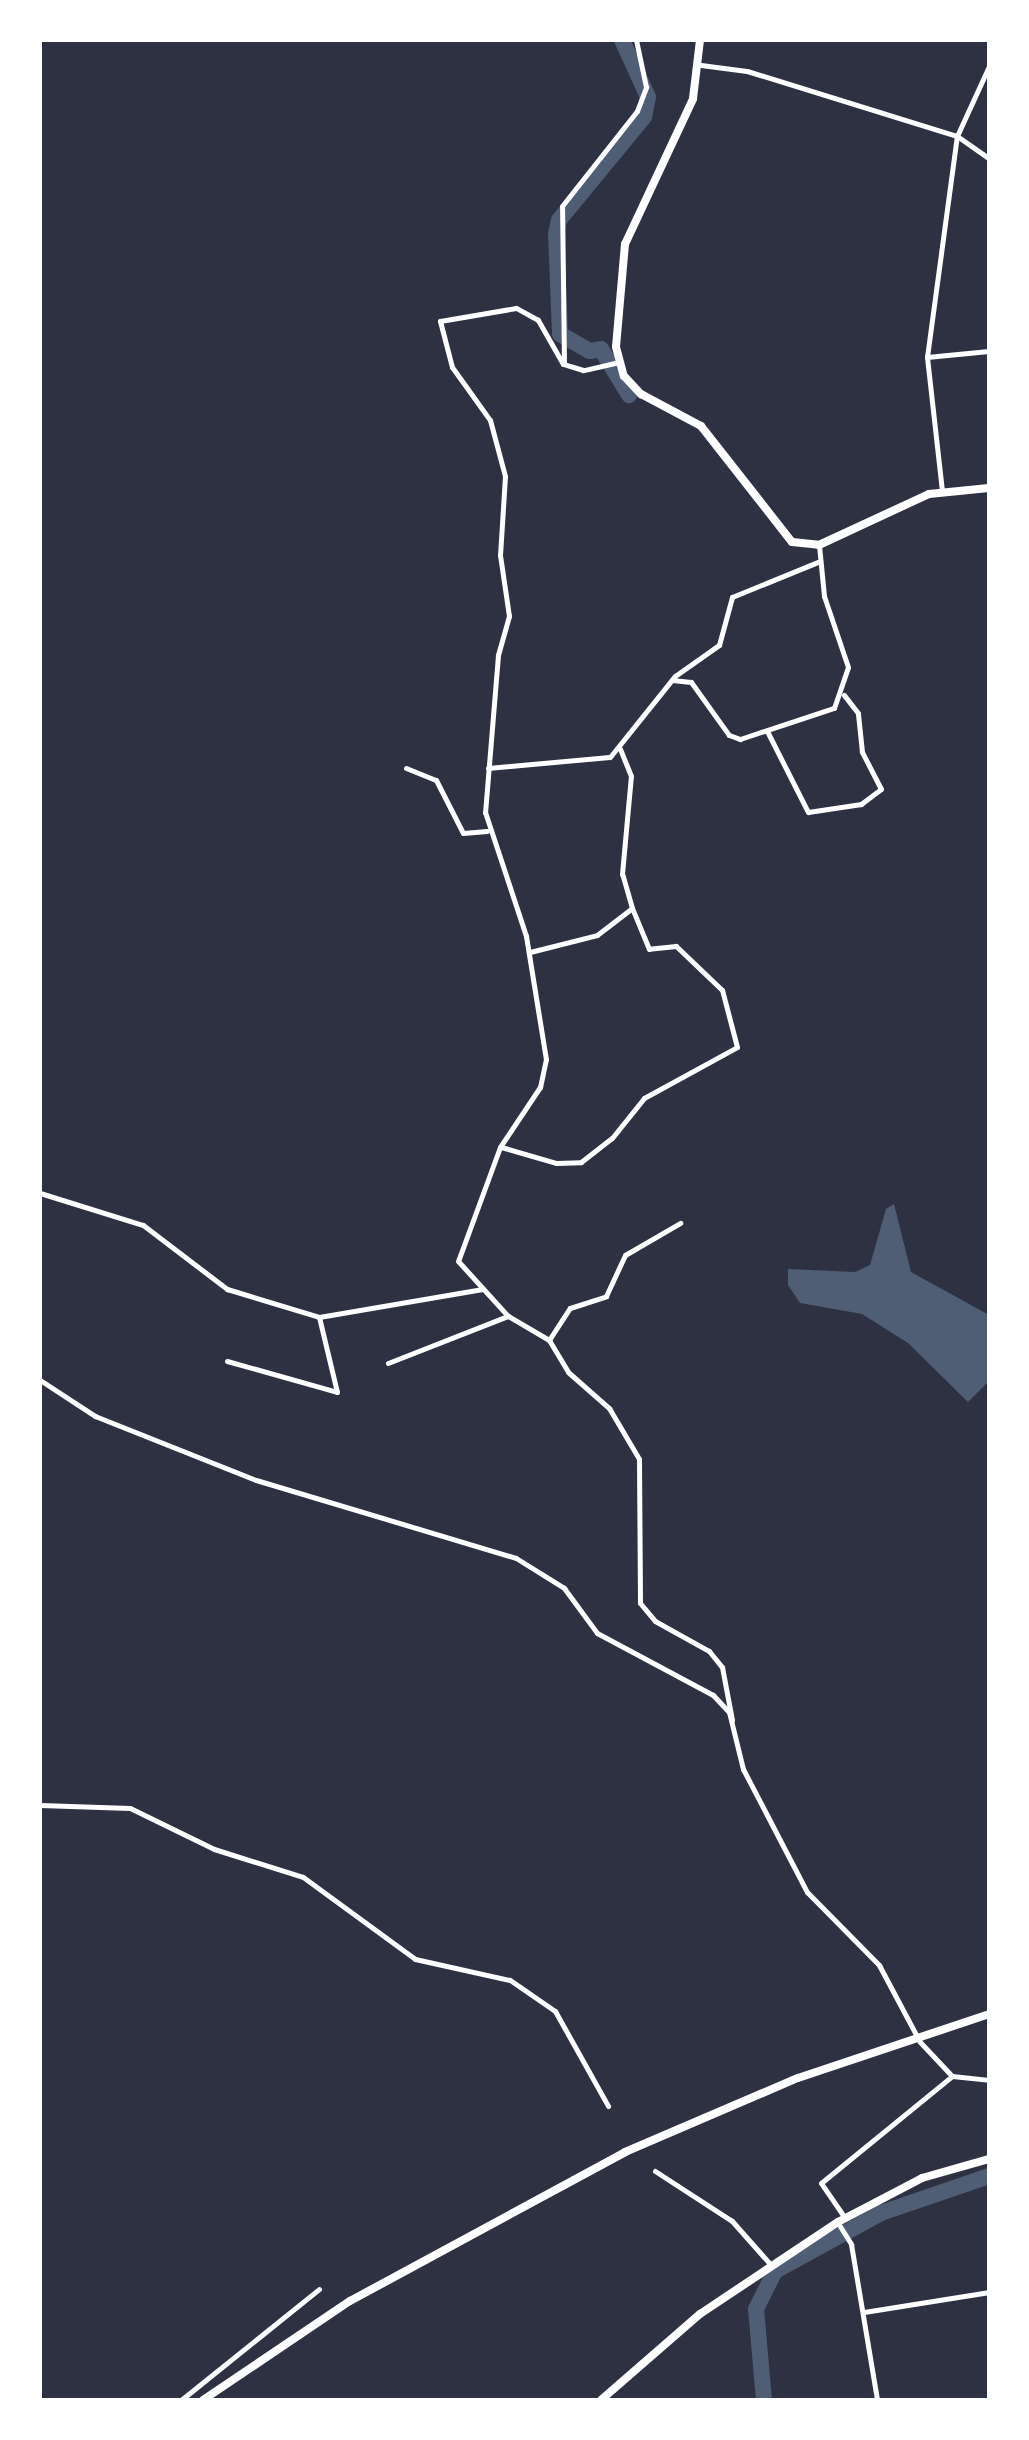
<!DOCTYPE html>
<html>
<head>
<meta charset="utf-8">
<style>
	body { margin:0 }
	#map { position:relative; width:1029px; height:2440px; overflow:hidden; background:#2d3142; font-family:"DM Sans",sans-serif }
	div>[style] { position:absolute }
	.water>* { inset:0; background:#4f5d75 }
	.river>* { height:16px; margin:-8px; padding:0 8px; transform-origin:8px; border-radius:8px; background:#4f5d75 }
	.minor>* { height:5px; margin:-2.5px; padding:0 2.5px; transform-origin:2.5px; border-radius:2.5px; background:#fff }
	.primary>* { height:8px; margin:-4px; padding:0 4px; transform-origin:4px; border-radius:4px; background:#fff }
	span { translate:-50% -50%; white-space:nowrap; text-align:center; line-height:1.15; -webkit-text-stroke:8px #fff; paint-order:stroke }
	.frame { position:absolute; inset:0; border:42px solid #fff; pointer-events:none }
</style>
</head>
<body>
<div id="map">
	<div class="water">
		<div style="clip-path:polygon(894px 1204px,911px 1272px,989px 1315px,989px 1381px,968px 1402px,908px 1343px,862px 1314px,800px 1303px,788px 1285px,788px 1269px,855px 1272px,870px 1265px,886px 1209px)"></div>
	</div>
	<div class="river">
		<div style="left:622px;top:40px;width:63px;rotate:65.5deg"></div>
		<div style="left:648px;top:97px;width:20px;rotate:101deg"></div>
		<div style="left:644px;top:117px;width:134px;rotate:129.5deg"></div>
		<div style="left:559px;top:220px;width:14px;rotate:102deg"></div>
		<div style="left:556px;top:234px;width:100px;rotate:87.7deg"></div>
		<div style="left:560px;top:334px;width:34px;rotate:30deg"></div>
		<div style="left:590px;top:351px;width:11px;rotate:-10deg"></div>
		<div style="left:601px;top:349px;width:54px;rotate:58.7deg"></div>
		<div style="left:764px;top:2400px;width:91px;rotate:-95deg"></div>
		<div style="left:756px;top:2309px;width:42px;rotate:-63.4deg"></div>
		<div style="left:775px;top:2271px;width:121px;rotate:-28.7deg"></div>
		<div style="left:881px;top:2213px;width:114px;rotate:-18.9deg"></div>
	</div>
	<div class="minor">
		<div style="left:701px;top:65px;width:46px;rotate:7.4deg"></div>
		<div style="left:747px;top:71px;width:220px;rotate:17.2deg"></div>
		<div style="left:957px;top:136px;width:39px;rotate:35deg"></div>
		<div style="left:927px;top:357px;width:62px;rotate:-5.5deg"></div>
		<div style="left:619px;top:362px;width:37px;rotate:167deg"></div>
		<div style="left:583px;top:370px;width:21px;rotate:-163deg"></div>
		<div style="left:563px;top:364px;width:51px;rotate:-119.6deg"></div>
		<div style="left:538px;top:320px;width:25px;rotate:-151deg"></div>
		<div style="left:516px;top:308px;width:77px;rotate:170.3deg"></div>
		<div style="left:440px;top:321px;width:48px;rotate:75.4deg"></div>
		<div style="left:452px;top:367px;width:65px;rotate:54.4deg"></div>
		<div style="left:490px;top:420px;width:58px;rotate:75deg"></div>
		<div style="left:505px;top:476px;width:79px;rotate:93.6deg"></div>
		<div style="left:500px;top:555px;width:62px;rotate:81.6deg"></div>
		<div style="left:509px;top:616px;width:41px;rotate:105.8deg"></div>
		<div style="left:498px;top:655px;width:158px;rotate:94.7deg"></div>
		<div style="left:485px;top:812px;width:131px;rotate:71.7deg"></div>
		<div style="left:526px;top:936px;width:125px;rotate:80.8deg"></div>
		<div style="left:546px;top:1059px;width:29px;rotate:102deg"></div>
		<div style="left:540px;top:1087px;width:72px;rotate:123.7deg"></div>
		<div style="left:500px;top:1147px;width:121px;rotate:110.2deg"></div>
		<div style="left:458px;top:1261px;width:74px;rotate:47.7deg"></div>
		<div style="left:508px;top:1316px;width:48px;rotate:30.3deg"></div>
		<div style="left:549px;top:1340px;width:37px;rotate:59deg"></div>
		<div style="left:568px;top:1372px;width:55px;rotate:41.3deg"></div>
		<div style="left:609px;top:1408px;width:59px;rotate:59.5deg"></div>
		<div style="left:639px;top:1459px;width:144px;rotate:89.6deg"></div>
		<div style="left:640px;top:1603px;width:23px;rotate:50deg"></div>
		<div style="left:655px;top:1621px;width:62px;rotate:29.1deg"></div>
		<div style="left:709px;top:1651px;width:21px;rotate:51deg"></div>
		<div style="left:722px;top:1667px;width:54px;rotate:79.3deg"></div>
		<div style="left:564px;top:363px;width:157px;rotate:-90.7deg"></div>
		<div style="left:562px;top:206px;width:121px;rotate:-51.7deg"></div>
		<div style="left:637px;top:111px;width:26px;rotate:-69deg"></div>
		<div style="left:646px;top:87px;width:48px;rotate:-102deg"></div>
		<div style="left:942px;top:491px;width:135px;rotate:-96.4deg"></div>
		<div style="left:927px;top:357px;width:223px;rotate:-82.3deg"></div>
		<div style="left:957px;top:136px;width:77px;rotate:-65.4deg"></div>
		<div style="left:672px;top:680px;width:19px;rotate:6deg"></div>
		<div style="left:691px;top:682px;width:65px;rotate:54.4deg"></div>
		<div style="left:729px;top:735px;width:12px;rotate:20deg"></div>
		<div style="left:740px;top:739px;width:99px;rotate:-18.3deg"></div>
		<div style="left:834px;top:708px;width:43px;rotate:-71.1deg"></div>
		<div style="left:848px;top:667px;width:75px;rotate:-108.7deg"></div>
		<div style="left:824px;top:596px;width:51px;rotate:-95.6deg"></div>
		<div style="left:767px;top:731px;width:91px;rotate:63.2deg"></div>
		<div style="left:808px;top:812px;width:54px;rotate:-8.6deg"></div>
		<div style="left:861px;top:804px;width:25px;rotate:-37deg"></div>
		<div style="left:881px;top:789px;width:42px;rotate:-117.2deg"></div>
		<div style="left:862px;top:752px;width:39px;rotate:-96deg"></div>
		<div style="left:858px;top:713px;width:23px;rotate:-128deg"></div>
		<div style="left:406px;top:768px;width:32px;rotate:22deg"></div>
		<div style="left:436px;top:780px;width:59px;rotate:63deg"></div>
		<div style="left:463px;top:833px;width:24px;rotate:-5deg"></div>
		<div style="left:488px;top:768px;width:122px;rotate:-5.2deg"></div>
		<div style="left:610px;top:757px;width:104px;rotate:-51.3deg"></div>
		<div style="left:675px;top:676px;width:54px;rotate:-35.2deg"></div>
		<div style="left:719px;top:645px;width:50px;rotate:-74.8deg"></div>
		<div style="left:732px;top:597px;width:95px;rotate:-22.2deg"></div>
		<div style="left:530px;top:952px;width:69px;rotate:-14.2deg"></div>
		<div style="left:597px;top:935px;width:44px;rotate:-37.6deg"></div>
		<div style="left:501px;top:1147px;width:57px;rotate:16.2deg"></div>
		<div style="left:556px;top:1163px;width:25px;rotate:-2deg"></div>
		<div style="left:581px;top:1162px;width:39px;rotate:-38deg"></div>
		<div style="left:612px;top:1138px;width:51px;rotate:-51.3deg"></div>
		<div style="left:644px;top:1098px;width:106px;rotate:-28.7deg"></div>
		<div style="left:737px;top:1047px;width:59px;rotate:-104.7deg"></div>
		<div style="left:722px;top:990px;width:64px;rotate:-136.3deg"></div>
		<div style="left:676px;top:946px;width:27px;rotate:174deg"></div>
		<div style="left:649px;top:949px;width:44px;rotate:-112.5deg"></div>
		<div style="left:632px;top:908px;width:35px;rotate:-106deg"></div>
		<div style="left:622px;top:874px;width:98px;rotate:-84.8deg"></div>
		<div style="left:631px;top:776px;width:29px;rotate:-112deg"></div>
		<div style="left:40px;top:1193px;width:108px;rotate:17.3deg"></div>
		<div style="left:143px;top:1225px;width:106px;rotate:37.3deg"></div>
		<div style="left:227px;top:1289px;width:96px;rotate:16.9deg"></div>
		<div style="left:319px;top:1317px;width:166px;rotate:-9.7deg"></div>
		<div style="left:549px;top:1340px;width:38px;rotate:-57deg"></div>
		<div style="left:570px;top:1308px;width:38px;rotate:-18deg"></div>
		<div style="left:606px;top:1296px;width:45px;rotate:-65.1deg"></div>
		<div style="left:625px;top:1255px;width:64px;rotate:-30.2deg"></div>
		<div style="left:227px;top:1361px;width:114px;rotate:15.7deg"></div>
		<div style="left:337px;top:1392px;width:77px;rotate:-103.5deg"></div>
		<div style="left:388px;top:1363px;width:129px;rotate:-21.4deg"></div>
		<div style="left:40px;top:1380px;width:66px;rotate:33.2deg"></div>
		<div style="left:95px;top:1416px;width:173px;rotate:21.7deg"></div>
		<div style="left:256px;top:1480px;width:271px;rotate:16.7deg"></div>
		<div style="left:516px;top:1558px;width:57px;rotate:32deg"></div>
		<div style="left:564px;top:1588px;width:56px;rotate:53.7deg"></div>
		<div style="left:597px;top:1633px;width:132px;rotate:28.1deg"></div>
		<div style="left:713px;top:1695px;width:23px;rotate:47deg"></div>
		<div style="left:729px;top:1712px;width:59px;rotate:76.2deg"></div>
		<div style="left:743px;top:1769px;width:139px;rotate:62.5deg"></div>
		<div style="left:807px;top:1892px;width:103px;rotate:45.4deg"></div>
		<div style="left:879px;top:1965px;width:87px;rotate:62deg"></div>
		<div style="left:920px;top:2042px;width:47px;rotate:46.7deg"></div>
		<div style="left:952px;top:2076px;width:37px;rotate:6deg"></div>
		<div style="left:40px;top:1805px;width:90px;rotate:1.9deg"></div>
		<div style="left:130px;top:1808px;width:93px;rotate:26deg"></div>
		<div style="left:214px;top:1849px;width:93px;rotate:17.5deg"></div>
		<div style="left:303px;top:1877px;width:139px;rotate:36.2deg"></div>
		<div style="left:415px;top:1959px;width:97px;rotate:12.5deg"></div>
		<div style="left:510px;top:1980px;width:55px;rotate:34.6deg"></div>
		<div style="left:555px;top:2011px;width:109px;rotate:60.8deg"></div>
		<div style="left:655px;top:2171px;width:92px;rotate:33deg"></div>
		<div style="left:732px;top:2221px;width:57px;rotate:48.5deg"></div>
		<div style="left:845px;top:2218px;width:42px;rotate:-124.4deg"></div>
		<div style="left:821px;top:2183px;width:169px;rotate:-39.2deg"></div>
		<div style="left:838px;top:2223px;width:25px;rotate:58deg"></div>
		<div style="left:851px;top:2244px;width:158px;rotate:80.5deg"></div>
		<div style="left:864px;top:2312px;width:127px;rotate:-9.1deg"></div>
		<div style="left:181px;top:2400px;width:177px;rotate:-38.8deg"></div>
	</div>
	<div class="primary">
		<div style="left:700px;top:40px;width:59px;rotate:96.8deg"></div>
		<div style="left:693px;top:99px;width:160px;rotate:115.1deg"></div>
		<div style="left:625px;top:244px;width:103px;rotate:95deg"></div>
		<div style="left:616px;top:347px;width:30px;rotate:75deg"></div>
		<div style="left:624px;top:376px;width:25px;rotate:47deg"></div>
		<div style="left:641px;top:394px;width:68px;rotate:28.1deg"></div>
		<div style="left:701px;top:426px;width:147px;rotate:51.9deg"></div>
		<div style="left:792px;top:542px;width:27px;rotate:6deg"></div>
		<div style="left:819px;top:545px;width:121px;rotate:-24.9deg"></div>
		<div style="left:929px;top:494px;width:60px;rotate:-5.7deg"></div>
		<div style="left:203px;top:2400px;width:177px;rotate:-34deg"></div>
		<div style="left:350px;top:2301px;width:313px;rotate:-28.4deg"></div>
		<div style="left:625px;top:2152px;width:188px;rotate:-23.2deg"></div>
		<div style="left:798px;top:2078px;width:201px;rotate:-18.5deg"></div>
		<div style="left:601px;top:2400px;width:131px;rotate:-41deg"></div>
		<div style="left:700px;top:2314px;width:166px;rotate:-33.7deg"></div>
		<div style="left:838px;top:2222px;width:95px;rotate:-27.6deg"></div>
		<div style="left:922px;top:2178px;width:70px;rotate:-15.8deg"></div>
	</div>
	<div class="frame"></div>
</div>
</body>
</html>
